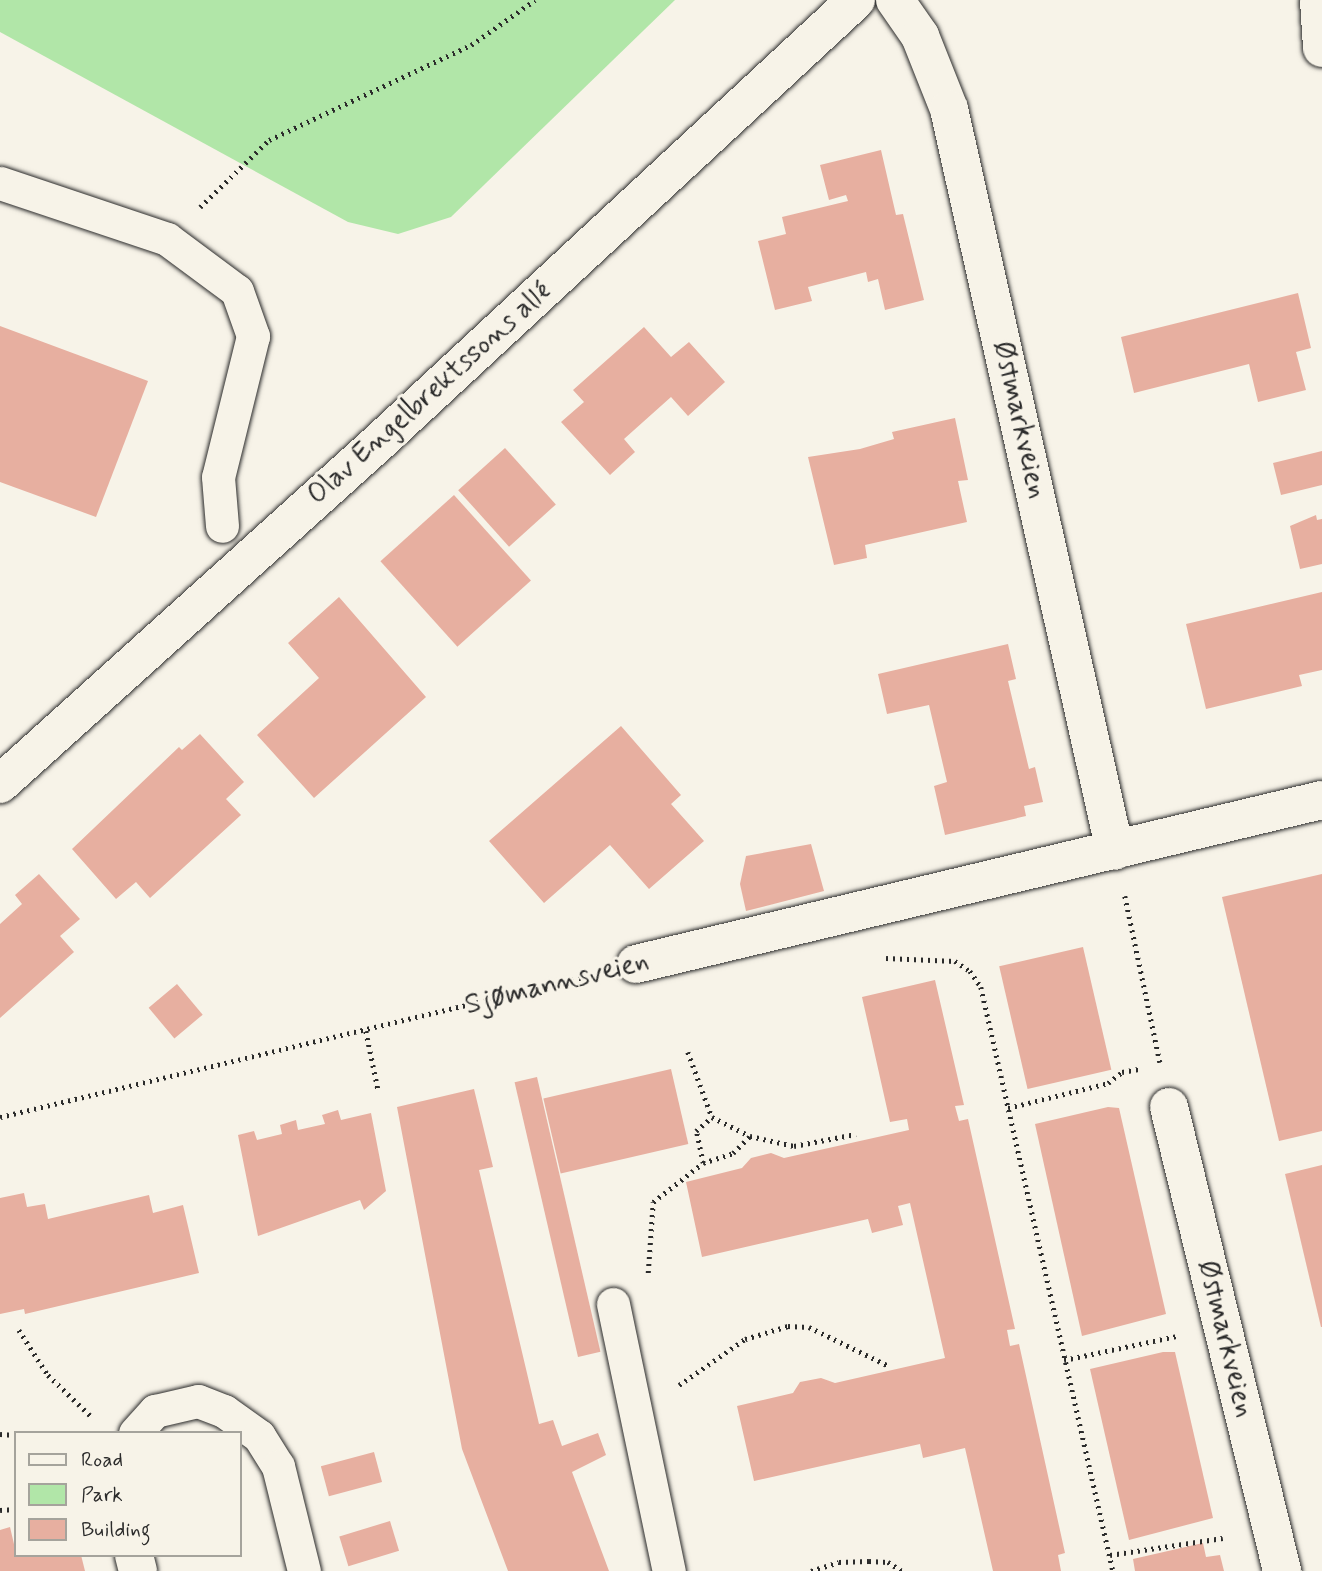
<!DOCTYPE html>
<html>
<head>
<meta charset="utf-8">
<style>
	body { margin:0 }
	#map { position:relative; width:1322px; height:1571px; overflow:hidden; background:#f7f3e8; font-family:Mynerve,sans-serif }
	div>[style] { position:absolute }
	.green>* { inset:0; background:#b1e6a8 }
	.building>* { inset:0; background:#e7afa0; transform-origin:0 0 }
	.path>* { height:4.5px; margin-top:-2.25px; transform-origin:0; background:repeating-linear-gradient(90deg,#2b2b2b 0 2px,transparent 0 7px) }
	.roads { filter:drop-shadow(0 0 2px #2b2b2b) drop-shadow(0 0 2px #2b2b2b) }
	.service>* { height:33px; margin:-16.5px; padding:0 16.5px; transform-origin:16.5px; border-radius:16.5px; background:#f7f3e8 }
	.minor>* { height:38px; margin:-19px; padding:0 19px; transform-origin:19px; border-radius:19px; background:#f7f3e8 }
	.tertiary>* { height:38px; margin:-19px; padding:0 19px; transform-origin:19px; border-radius:19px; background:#f7f3e8 }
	span { translate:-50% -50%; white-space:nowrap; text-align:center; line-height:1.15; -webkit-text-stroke:6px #f7f3e8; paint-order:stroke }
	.street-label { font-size:28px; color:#2b2b2b }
	.legend { position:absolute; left:14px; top:1431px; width:228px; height:126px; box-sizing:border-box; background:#f7f3e8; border:2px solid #a5a39c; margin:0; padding:9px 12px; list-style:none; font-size:21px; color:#2b2b2b }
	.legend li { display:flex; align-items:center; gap:14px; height:35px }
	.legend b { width:35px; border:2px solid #a5a39c }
</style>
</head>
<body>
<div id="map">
	<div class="green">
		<div style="clip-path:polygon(0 0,675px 0,451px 217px,398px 234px,348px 222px,0 32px)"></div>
	</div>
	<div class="building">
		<div style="clip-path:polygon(881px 150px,896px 215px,903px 214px,924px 300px,885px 310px,878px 279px,868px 282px,866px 272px,808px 287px,812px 301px,775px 310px,758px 241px,786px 234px,782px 217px,848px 201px,846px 195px,829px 200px,820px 165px)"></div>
		<div style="clip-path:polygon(1298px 293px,1311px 348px,1296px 352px,1306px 390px,1258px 402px,1249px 364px,1134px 393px,1121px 337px)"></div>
		<div style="clip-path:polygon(0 326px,148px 381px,96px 517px,0 482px)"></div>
		<div style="clip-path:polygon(644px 327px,671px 357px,689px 342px,725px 382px,688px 416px,671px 397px,624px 439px,635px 452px,610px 475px,561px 422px,584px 402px,573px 390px)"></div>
		<div style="clip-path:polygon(955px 418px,968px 480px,958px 481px,967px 522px,865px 545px,867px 558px,834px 565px,808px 457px,860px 449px,894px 439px,892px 432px)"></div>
		<div style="left:505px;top:448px;width:76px;height:63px;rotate:48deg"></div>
		<div style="clip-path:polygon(1322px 451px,1322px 485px,1281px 495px,1273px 463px)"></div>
		<div style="left:454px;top:495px;width:115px;height:99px;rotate:48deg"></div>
		<div style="clip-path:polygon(1316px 515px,1317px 520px,1322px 519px,1322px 564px,1300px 569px,1290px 526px)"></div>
		<div style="clip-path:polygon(1322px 592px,1322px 670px,1299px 675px,1302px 686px,1206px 709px,1186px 624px)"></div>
		<div style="clip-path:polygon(339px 597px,426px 697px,314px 798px,257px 735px,319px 678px,288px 643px)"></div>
		<div style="clip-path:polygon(1008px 644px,1016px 679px,1008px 681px,1029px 769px,1035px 767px,1043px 802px,1024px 806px,1026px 816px,945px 835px,934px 786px,947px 782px,929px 705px,887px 714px,878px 674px)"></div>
		<div style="clip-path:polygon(621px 726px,681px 795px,671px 804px,704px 841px,649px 889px,610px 845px,544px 903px,489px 841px)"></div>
		<div style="clip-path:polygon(200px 734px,244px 782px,226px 799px,241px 815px,150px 898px,136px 882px,116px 899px,72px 849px,179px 747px,182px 750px)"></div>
		<div style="clip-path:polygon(811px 844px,824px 891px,746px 911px,740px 884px,746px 856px)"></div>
		<div style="clip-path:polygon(39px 874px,80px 919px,60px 936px,74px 952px,0 1018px,0 924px,22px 904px,15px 895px)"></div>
		<div style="clip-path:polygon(1322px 874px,1322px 1131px,1279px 1141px,1222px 897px)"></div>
		<div style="left:1083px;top:947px;width:126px;height:86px;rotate:77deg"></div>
		<div style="clip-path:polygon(935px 980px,964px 1105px,955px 1106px,959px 1121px,968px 1119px,1015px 1329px,1007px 1330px,1010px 1346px,1019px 1344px,1065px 1553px,1058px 1555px,1061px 1571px,993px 1571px,965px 1448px,923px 1458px,920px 1444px,754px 1481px,737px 1406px,793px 1393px,800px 1382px,821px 1378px,835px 1383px,945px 1358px,910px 1203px,898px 1206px,903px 1225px,872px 1233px,868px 1219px,702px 1257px,686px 1182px,742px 1168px,751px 1158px,771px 1153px,784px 1158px,909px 1130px,907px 1119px,890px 1122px,862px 997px)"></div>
		<div style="left:177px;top:984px;width:40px;height:37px;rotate:50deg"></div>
		<div style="left:671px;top:1069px;width:77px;height:131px;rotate:77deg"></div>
		<div style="left:537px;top:1077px;width:282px;height:23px;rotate:77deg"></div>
		<div style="clip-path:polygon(474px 1089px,493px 1167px,479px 1170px,539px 1424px,553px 1420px,562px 1446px,598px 1433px,606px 1455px,572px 1472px,609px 1571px,508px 1571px,462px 1449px,397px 1107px)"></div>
		<div style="clip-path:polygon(1108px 1107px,1119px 1108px,1166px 1314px,1082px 1336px,1035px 1124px)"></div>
		<div style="clip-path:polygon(338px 1110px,341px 1120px,371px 1113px,386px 1191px,364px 1210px,360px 1200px,258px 1236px,238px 1135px,254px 1131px,257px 1140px,282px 1134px,280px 1125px,296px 1120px,298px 1130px,325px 1124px,322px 1115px)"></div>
		<div style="clip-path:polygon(1322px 1165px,1322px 1327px,1321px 1327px,1285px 1174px)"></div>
		<div style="clip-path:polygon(24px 1193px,27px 1207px,45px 1204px,48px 1219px,149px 1195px,153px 1213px,183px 1205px,199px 1273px,25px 1314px,24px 1309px,0 1314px,0 1198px)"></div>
		<div style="clip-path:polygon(1163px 1352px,1175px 1352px,1213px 1518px,1129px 1540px,1090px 1369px)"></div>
		<div style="left:374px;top:1452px;width:31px;height:55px;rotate:75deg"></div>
		<div style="left:390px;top:1521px;width:31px;height:53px;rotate:73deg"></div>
		<div style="clip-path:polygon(10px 1527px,17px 1557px,81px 1555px,85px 1571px,0 1571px,0 1530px)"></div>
		<div style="clip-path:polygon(1203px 1543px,1206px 1557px,1220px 1555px,1224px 1571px,1135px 1571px,1133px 1559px)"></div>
	</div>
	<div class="path">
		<div style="left:200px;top:207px;width:96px;rotate:-44.2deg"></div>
		<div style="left:269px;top:140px;width:223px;rotate:-25.2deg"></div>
		<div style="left:471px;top:45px;width:78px;rotate:-35.1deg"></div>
		<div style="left:1125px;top:896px;width:170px;rotate:78.1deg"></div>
		<div style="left:886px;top:958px;width:69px;rotate:2.5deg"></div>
		<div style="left:955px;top:961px;width:18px;rotate:34deg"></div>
		<div style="left:970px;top:971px;width:19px;rotate:55deg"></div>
		<div style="left:981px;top:987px;width:599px;rotate:77.26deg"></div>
		<div style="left:366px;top:1031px;width:59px;rotate:78.3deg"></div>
		<div style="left:688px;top:1052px;width:69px;rotate:69.7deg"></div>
		<div style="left:712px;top:1117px;width:42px;rotate:26.6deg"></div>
		<div style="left:750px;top:1136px;width:45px;rotate:12.8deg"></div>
		<div style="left:794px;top:1146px;width:63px;rotate:-11deg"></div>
		<div style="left:1008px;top:1108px;width:103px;rotate:-14deg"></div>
		<div style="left:1108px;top:1083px;width:18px;rotate:-38deg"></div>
		<div style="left:1122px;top:1072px;width:17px;rotate:-10deg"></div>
		<div style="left:0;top:1117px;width:608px;rotate:-13.51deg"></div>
		<div style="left:703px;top:1163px;width:33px;rotate:-102deg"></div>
		<div style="left:696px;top:1131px;width:21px;rotate:-41deg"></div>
		<div style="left:648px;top:1273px;width:71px;rotate:-86deg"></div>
		<div style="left:653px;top:1202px;width:63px;rotate:-38deg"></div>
		<div style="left:703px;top:1163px;width:32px;rotate:-18deg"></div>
		<div style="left:733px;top:1153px;width:24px;rotate:-45deg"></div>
		<div style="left:19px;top:1330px;width:54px;rotate:57.2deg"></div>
		<div style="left:48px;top:1375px;width:61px;rotate:43.7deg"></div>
		<div style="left:1064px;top:1360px;width:116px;rotate:-12deg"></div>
		<div style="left:679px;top:1385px;width:80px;rotate:-34.9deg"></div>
		<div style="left:745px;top:1339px;width:45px;rotate:-16.8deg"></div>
		<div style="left:788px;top:1326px;width:21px;rotate:3deg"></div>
		<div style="left:809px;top:1327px;width:89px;rotate:26deg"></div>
		<div style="left:0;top:1434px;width:16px;rotate:4deg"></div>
		<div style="left:0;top:1510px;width:16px;rotate:-4deg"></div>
		<div style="left:1110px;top:1555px;width:114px;rotate:-8.6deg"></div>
		<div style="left:811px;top:1571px;width:29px;rotate:-18deg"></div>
		<div style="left:839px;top:1562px;width:30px;rotate:-2deg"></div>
		<div style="left:869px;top:1561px;width:19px;rotate:3deg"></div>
		<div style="left:888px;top:1562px;width:17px;rotate:33deg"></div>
	</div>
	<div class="roads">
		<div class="service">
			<div style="left:0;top:183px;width:176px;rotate:18.5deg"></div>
			<div style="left:167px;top:239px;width:87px;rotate:36.6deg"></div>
			<div style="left:237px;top:291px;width:48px;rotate:70.4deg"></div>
			<div style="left:253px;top:336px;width:145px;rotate:103.9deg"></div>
			<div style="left:218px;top:477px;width:49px;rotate:85.3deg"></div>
			<div style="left:613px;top:1304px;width:273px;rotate:78.2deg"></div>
			<div style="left:135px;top:1433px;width:30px;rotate:-48deg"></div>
			<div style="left:155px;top:1411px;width:44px;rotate:-13.1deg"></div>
			<div style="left:198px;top:1401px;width:28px;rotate:21deg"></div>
			<div style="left:224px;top:1411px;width:43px;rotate:35.5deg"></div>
			<div style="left:259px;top:1436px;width:36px;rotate:58deg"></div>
			<div style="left:278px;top:1466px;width:108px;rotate:76.1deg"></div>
		</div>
		<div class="minor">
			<div style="left:895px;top:0;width:44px;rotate:55.2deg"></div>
			<div style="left:920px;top:36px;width:79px;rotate:68.3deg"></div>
			<div style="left:949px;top:109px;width:760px;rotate:77.39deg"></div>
			<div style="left:1319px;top:0;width:48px;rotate:86.4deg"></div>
			<div style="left:636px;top:964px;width:705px;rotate:-13.45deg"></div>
			<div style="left:1169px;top:1107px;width:478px;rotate:76.3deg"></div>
			<div style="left:134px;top:1555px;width:16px;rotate:76deg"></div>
		</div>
		<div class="tertiary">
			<div style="left:0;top:784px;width:508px;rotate:-42.05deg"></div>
			<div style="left:377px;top:444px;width:653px;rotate:-42.83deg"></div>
		</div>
	</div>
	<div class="street-label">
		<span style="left:430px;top:394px;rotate:-42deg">Olav Engelbrektssons allé</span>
		<span style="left:1019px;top:420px;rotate:77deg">Østmarkveien</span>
		<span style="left:557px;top:984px;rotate:-14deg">Sjømannsveien</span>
		<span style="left:1225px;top:1339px;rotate:76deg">Østmarkveien</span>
	</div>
	<ul class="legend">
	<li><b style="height:9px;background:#f7f3e8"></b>Road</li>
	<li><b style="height:19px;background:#b1e6a8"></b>Park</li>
	<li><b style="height:19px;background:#e7afa0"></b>Building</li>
	</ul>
</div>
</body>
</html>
